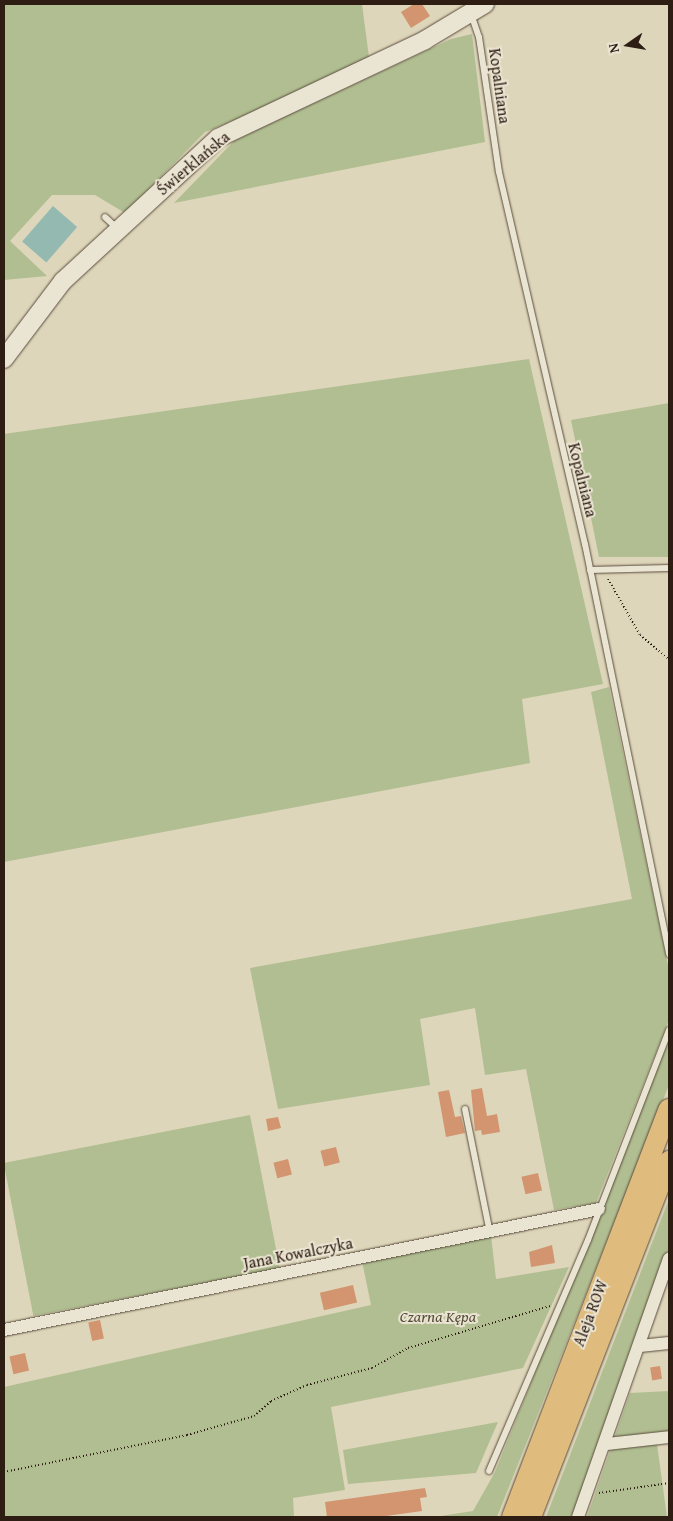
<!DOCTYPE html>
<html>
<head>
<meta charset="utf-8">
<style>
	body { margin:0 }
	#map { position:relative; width:673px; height:1521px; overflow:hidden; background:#ded6ba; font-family:"Gentium Book Plus",serif }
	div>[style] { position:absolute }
	.green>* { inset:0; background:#b0be91; transform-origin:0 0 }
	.water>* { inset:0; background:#93b9b1; transform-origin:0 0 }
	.building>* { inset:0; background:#d2956f; transform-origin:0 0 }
	.path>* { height:2px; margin-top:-1px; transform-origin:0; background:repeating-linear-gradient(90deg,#2e1d13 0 1px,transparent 0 3.5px) }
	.roads { filter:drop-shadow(0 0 1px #5a4b3d) drop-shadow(0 0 1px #5a4b3d) }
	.lane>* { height:6px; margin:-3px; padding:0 3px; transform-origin:3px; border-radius:3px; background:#eae4d2 }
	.street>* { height:12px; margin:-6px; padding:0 6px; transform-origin:6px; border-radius:6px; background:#eae4d2 }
	.secondary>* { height:18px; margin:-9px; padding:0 9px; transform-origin:9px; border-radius:9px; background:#eae4d2 }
	.primary>* { height:20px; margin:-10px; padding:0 10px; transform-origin:10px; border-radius:10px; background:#dfbb7d }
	span { translate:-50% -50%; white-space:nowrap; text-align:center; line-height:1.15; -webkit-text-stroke:4px #eae4d2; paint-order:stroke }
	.street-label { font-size:16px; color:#2e1d13 }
	.park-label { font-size:16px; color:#554d39; font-style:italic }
	.frame { position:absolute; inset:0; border:5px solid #2e1d13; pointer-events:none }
	.north { position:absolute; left:603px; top:20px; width:50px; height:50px; -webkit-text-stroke:4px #eae4d2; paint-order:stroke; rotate:257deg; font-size:14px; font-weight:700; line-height:20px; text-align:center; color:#2e1d13 }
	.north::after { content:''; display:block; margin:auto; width:18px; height:22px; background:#2e1d13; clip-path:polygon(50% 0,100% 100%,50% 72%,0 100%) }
</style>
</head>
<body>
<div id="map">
	<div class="green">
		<div style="clip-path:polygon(4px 4px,362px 4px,370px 65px,205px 132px,125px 213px,95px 195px,52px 195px,10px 241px,47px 276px,4px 280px)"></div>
		<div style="clip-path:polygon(472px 34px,485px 142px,174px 203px,235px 140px,451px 39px)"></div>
		<div style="clip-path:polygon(529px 359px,603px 684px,522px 699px,530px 763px,4px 862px,4px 434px)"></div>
		<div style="clip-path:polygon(669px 403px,669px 557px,599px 557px,571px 420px)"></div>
		<div style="clip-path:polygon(609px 687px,669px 970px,669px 1020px,596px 1203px,554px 1210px,526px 1069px,485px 1075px,475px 1008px,420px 1019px,430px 1085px,278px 1109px,250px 968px,632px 899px,591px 692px)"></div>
		<div style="clip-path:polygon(669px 1040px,669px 1085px,497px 1517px,434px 1517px,473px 1511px,495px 1472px)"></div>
		<div style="left:250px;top:1115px;width:156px;height:251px;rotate:79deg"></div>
		<div style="clip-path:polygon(669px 1199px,669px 1248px,575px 1517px,546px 1517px)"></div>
		<div style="clip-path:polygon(491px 1235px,496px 1279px,569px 1267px,523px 1368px,331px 1407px,345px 1490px,293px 1498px,294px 1517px,4px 1517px,4px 1387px,371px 1305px,362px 1261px)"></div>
		<div style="clip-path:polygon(669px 1391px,669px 1434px,656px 1437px,667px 1517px,587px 1517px,630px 1393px)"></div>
		<div style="clip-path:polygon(498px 1422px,476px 1473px,348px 1484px,343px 1450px)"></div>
	</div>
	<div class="water">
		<div style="left:53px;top:206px;width:32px;height:47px;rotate:41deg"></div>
	</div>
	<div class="building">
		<div style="clip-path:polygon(414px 4px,422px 4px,430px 16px,411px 28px,401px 12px)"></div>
		<div style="clip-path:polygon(482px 1088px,487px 1116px,497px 1114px,500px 1132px,482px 1135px,481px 1130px,475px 1131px,471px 1090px)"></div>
		<div style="clip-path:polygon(449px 1090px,455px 1117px,461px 1116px,465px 1133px,446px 1137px,438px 1092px)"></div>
		<div style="clip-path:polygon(278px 1117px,281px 1128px,268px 1131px,266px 1119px)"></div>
		<div style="left:336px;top:1147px;width:16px;height:16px;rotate:76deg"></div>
		<div style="left:288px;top:1159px;width:16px;height:15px;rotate:76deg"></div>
		<div style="left:538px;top:1173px;width:18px;height:17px;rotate:77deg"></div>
		<div style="clip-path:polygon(552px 1245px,555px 1263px,531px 1267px,529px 1252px)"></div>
		<div style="left:353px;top:1285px;width:18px;height:34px;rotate:77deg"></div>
		<div style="left:100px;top:1320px;width:19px;height:12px;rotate:78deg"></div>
		<div style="left:25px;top:1353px;width:18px;height:16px;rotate:77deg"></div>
		<div style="left:660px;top:1366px;width:13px;height:10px;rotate:81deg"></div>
		<div style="clip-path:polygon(425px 1488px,427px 1497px,420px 1498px,422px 1511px,379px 1517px,327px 1517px,325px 1502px)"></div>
	</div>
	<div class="path">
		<div style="left:608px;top:579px;width:64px;rotate:60.3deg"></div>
		<div style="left:640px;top:635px;width:38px;rotate:40deg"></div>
		<div style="left:4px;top:1472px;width:187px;rotate:-11.4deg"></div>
		<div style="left:187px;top:1435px;width:70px;rotate:-15.8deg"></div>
		<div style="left:254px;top:1416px;width:23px;rotate:-41deg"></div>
		<div style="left:271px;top:1401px;width:39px;rotate:-24deg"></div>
		<div style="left:307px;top:1385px;width:67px;rotate:-14.7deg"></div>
		<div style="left:372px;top:1368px;width:41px;rotate:-29.1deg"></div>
		<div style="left:408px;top:1348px;width:148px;rotate:-16.5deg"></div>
		<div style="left:599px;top:1493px;width:71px;rotate:-8.1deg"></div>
	</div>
	<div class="roads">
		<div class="lane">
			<div style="left:471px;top:14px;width:24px;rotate:71deg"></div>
			<div style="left:479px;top:37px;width:136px;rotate:81.6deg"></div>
			<div style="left:499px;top:172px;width:382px;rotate:77deg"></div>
			<div style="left:585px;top:544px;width:419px;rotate:78.4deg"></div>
			<div style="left:105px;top:217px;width:16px;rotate:43deg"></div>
			<div style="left:590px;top:570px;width:79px;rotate:-1.5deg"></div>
			<div style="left:465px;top:1109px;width:121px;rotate:78.6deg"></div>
			<div style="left:489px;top:1471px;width:251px;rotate:-66.8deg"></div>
			<div style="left:588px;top:1240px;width:225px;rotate:-68.9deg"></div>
		</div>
		<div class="street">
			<div style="left:4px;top:1330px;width:607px;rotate:-11.49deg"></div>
			<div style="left:640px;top:1346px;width:29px;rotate:-6deg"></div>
			<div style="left:607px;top:1444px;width:62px;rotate:-6.4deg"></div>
			<div style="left:578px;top:1517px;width:274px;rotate:-70.6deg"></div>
		</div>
		<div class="secondary">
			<div style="left:4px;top:359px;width:98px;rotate:-52.9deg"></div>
			<div style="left:63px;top:281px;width:211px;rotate:-42.7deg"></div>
			<div style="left:218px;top:138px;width:229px;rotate:-25.3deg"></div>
			<div style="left:425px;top:40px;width:70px;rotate:-31deg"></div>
		</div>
		<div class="primary">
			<div style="left:512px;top:1517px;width:437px;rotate:-69deg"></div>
			<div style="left:531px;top:1517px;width:382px;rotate:-68.8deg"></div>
		</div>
	</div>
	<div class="street-label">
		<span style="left:500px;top:86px;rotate:82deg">Kopalniana</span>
		<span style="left:193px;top:163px;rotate:-40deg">Świerklańska</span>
		<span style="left:583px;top:480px;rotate:76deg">Kopalniana</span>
		<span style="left:298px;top:1253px;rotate:-11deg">Jana Kowalczyka</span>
		<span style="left:590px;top:1313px;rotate:-69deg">Aleja ROW</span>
	</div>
	<div class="park-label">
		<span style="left:438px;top:1316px">Czarna Kępa</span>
	</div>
	<div class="frame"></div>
	<div class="north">N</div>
</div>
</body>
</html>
